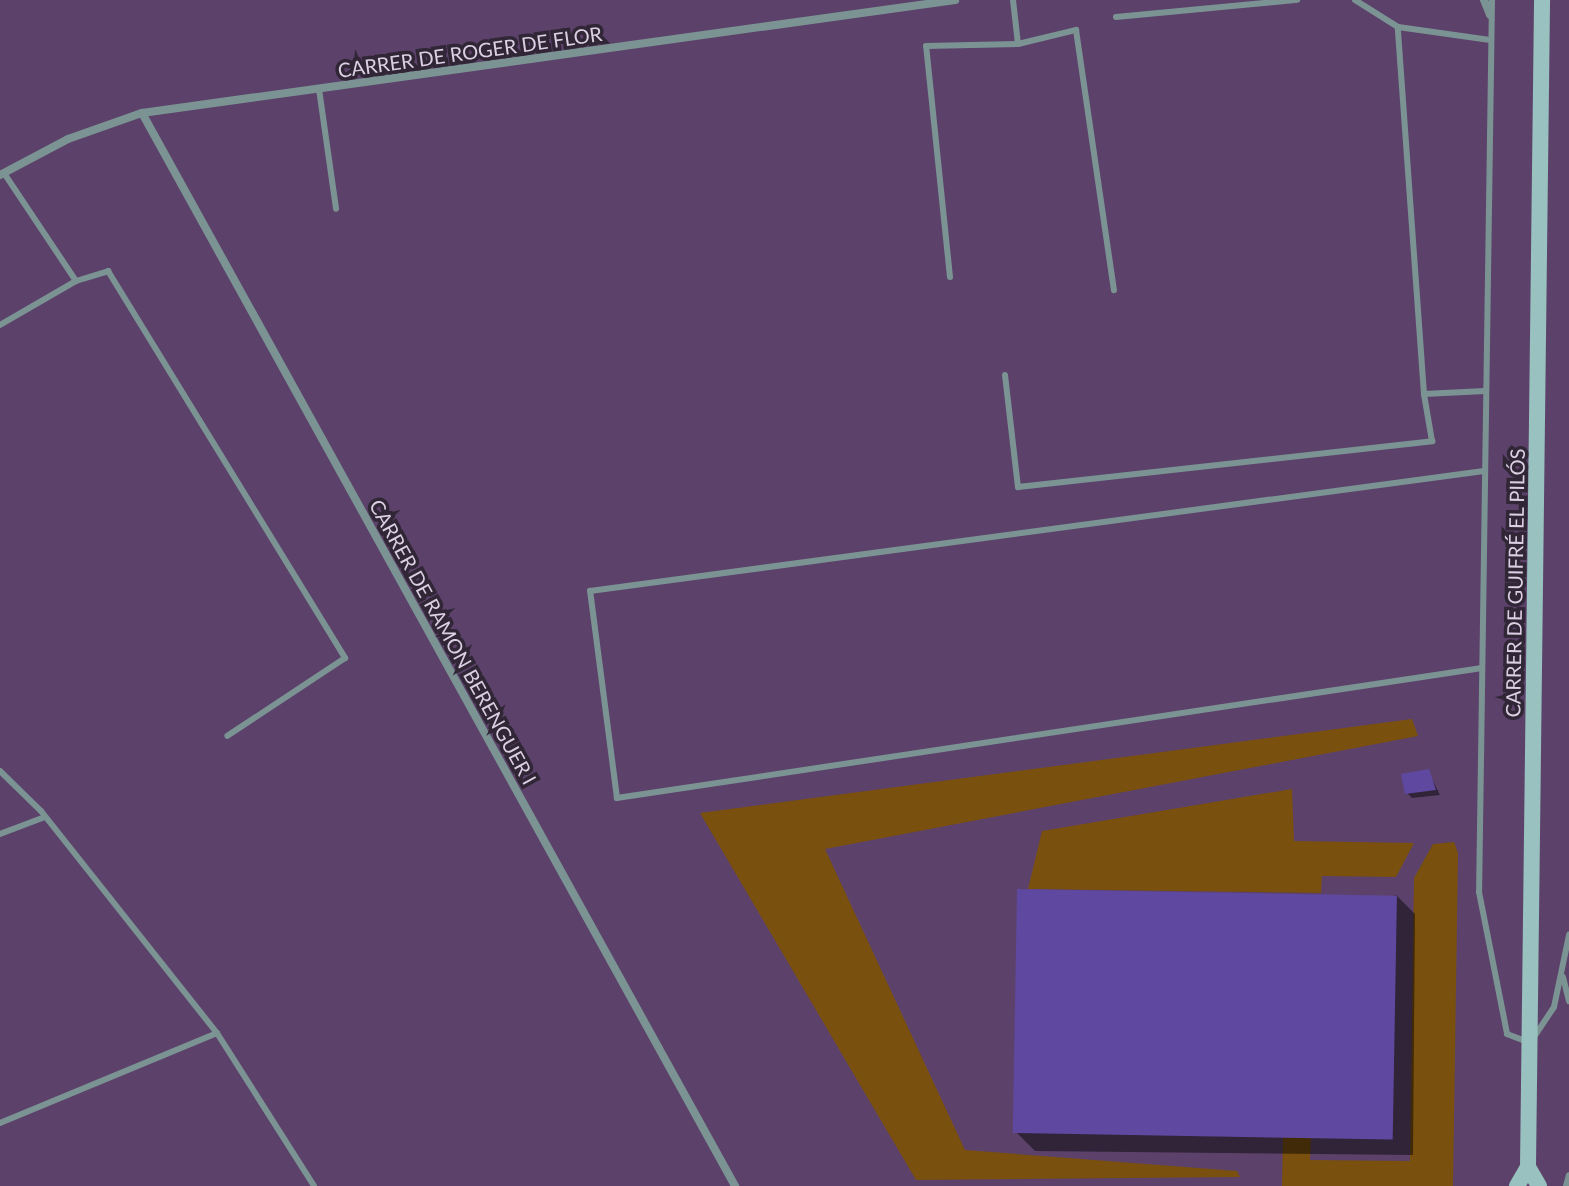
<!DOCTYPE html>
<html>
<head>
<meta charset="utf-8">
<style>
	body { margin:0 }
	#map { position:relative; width:1569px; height:1186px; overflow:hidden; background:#503a5d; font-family:Lato,sans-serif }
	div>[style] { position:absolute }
	.built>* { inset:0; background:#5c426a; transform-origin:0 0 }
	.green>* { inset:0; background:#7a500e }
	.shadow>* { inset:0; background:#0007 }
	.building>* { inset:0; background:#5f489f; transform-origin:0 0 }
	.lane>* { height:6px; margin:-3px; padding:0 3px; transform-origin:3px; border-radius:3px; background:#7b9493 }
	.street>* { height:8px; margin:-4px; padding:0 4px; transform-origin:4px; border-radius:4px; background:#7b9493 }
	.secondary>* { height:16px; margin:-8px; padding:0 8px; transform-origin:8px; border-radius:8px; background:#98c1bf }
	span { translate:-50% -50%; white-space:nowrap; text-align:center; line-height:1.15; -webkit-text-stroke:7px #302636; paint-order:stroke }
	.street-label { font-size:20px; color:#dccfe4 }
</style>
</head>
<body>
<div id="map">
	<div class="built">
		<div style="left:0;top:0;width:1569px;height:1186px"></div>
	</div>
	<div class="green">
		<div style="clip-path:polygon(1412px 719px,1418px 736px,825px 849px,965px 1150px,1237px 1171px,1240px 1177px,916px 1180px,700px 813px)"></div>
		<div style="clip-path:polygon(1292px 789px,1294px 841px,1414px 843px,1396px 877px,1322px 876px,1321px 893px,1028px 889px,1042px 831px)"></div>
		<div style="clip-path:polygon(1454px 842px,1458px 853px,1453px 1186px,1282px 1186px,1283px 1136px,1311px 1136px,1310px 1160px,1410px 1161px,1414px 878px,1433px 844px)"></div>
	</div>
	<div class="shadow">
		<div style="clip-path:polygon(1428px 771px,1440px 795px,1412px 798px,1407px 793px)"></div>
		<div style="clip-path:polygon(1396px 895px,1415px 914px,1413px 1155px,1035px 1151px,1016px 1132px)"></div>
	</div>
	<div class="building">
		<div style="clip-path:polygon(1429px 769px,1436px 790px,1405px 794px,1401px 774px)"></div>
		<div style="left:1017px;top:889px;width:380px;height:244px;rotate:1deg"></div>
	</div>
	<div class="lane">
		<div style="left:1355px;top:0;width:51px;rotate:32.1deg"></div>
		<div style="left:1492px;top:0;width:892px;rotate:90.83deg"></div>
		<div style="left:1479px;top:892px;width:145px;rotate:78.8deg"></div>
		<div style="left:1507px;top:1034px;width:25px;rotate:21deg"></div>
		<div style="left:1530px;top:1043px;width:43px;rotate:-56.3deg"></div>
		<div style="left:1554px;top:1007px;width:74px;rotate:-78.2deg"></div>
		<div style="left:1116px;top:17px;width:182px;rotate:-5.4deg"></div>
		<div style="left:1018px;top:44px;width:60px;rotate:-13.6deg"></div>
		<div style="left:1076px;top:30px;width:263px;rotate:81.7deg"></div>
		<div style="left:319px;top:89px;width:121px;rotate:81.9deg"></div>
		<div style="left:950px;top:277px;width:232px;rotate:-95.9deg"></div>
		<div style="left:926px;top:46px;width:92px;rotate:-1.2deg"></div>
		<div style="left:1018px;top:44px;width:44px;rotate:-96.5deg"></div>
		<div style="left:76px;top:281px;width:34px;rotate:-17deg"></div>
		<div style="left:108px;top:271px;width:454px;rotate:58.5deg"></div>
		<div style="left:345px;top:658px;width:141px;rotate:146.5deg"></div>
		<div style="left:0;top:325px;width:88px;rotate:-30.1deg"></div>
		<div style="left:76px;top:281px;width:130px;rotate:-123.7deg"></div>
		<div style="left:1005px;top:375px;width:113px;rotate:83.4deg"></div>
		<div style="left:1018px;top:487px;width:417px;rotate:-6.3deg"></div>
		<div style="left:1432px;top:441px;width:48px;rotate:-99.7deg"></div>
		<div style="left:1424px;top:394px;width:61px;rotate:-2.8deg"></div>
		<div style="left:1424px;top:394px;width:368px;rotate:-94.1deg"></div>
		<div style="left:1398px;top:27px;width:93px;rotate:8deg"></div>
		<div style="left:1482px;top:668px;width:875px;rotate:171.45deg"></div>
		<div style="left:617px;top:798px;width:209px;rotate:-97.4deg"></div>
		<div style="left:590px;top:591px;width:902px;rotate:-7.65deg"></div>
		<div style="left:0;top:771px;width:57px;rotate:44.3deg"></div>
		<div style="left:41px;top:811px;width:283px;rotate:51.6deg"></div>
		<div style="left:217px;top:1033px;width:181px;rotate:57.6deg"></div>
		<div style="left:0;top:834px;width:48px;rotate:-20.7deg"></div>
		<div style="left:1563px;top:977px;width:25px;rotate:76deg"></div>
		<div style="left:0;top:1123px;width:235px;rotate:-22.5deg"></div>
		<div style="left:1566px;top:1186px;width:11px;rotate:-75deg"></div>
	</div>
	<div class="street">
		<div style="left:1484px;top:0;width:16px;rotate:68deg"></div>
		<div style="left:142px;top:113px;width:1226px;rotate:61.07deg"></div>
		<div style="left:0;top:175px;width:77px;rotate:-27.9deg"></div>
		<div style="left:68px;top:139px;width:78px;rotate:-19.4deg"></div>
		<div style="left:142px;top:113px;width:821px;rotate:-7.91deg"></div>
	</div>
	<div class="secondary">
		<div style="left:1528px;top:1167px;width:22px;rotate:60deg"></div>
		<div style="left:1517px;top:1186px;width:22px;rotate:-60deg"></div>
		<div style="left:1528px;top:1167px;width:1167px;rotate:-89.31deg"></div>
	</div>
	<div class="street-label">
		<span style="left:470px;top:52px;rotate:-8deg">CARRER DE ROGER DE FLOR</span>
		<span style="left:1515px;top:583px;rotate:-89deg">CARRER DE GUIFRÉ EL PILÓS</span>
		<span style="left:453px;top:642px;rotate:61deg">CARRER DE RAMON BERENGUER I</span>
	</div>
</div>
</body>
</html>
